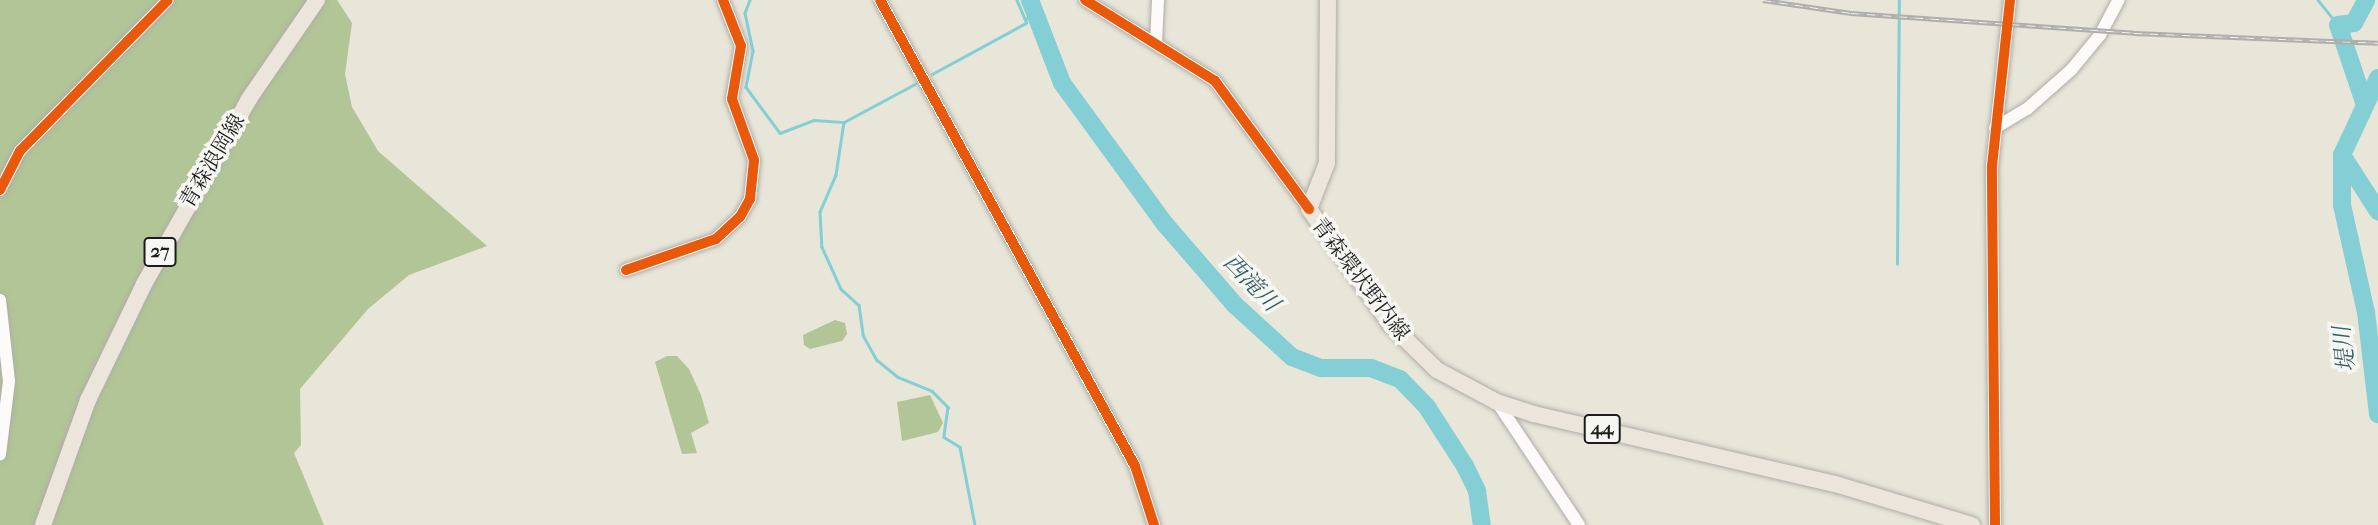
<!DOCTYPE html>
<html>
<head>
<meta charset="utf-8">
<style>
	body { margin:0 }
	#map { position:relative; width:2378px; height:525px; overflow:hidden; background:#e8e5d9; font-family:"IM FELL French Canon","Noto Serif JP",serif }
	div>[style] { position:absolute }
	.forest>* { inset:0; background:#b2c596 }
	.stream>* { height:2.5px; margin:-1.25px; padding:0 1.25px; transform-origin:1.25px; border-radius:1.25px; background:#84ced5 }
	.river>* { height:18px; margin:-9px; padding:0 9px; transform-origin:9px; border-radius:9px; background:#84ced5 }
	.roads { filter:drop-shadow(0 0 2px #afada6) drop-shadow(0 0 2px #afada6) }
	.minor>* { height:12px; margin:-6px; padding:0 6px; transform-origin:6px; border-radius:6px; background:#fcfbf9 }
	.major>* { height:16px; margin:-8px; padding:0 8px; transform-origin:8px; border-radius:8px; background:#ece5dc }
	.rail>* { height:5px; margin-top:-2.5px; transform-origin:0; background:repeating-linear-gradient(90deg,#f6f6f2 0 8px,#aeaeac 0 16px); box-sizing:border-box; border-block:2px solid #aeaeac }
	.cycleway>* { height:10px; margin:-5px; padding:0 5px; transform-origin:5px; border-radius:5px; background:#e8590c }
	span { translate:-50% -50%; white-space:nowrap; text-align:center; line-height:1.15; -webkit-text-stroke:7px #f6f6f2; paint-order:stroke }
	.shield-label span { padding:2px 5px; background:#f6f6f2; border:2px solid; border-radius:5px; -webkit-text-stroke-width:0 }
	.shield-label { font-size:19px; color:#1c1c1c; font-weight:700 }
	.street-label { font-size:21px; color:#1c1c1c }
	.water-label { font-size:23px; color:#345f65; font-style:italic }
</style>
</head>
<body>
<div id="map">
	<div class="forest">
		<div style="clip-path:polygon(0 0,337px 0,352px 23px,345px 74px,352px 107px,378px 151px,487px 246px,409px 275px,368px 309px,300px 389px,301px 445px,294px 453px,324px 525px,0 525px)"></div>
		<div style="clip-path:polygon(835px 320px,845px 323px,847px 334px,842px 341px,810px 349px,804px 345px,803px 335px)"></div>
		<div style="clip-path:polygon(667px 356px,677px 356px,689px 369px,701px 395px,709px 423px,691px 433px,697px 453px,682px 454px,655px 362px)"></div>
		<div style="clip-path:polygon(930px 395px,943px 423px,938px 432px,902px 441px,897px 402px)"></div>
	</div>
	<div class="stream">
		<div style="left:750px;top:0;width:14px;rotate:111deg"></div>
		<div style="left:745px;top:13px;width:39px;rotate:78deg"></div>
		<div style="left:753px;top:51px;width:37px;rotate:101deg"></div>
		<div style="left:746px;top:87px;width:57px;rotate:53.5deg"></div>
		<div style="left:780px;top:133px;width:36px;rotate:-21deg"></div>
		<div style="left:814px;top:120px;width:30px;rotate:4deg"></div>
		<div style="left:844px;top:122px;width:54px;rotate:98.6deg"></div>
		<div style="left:836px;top:175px;width:40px;rotate:113.4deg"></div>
		<div style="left:820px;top:212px;width:35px;rotate:87deg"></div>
		<div style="left:822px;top:247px;width:46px;rotate:65.7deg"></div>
		<div style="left:841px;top:289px;width:24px;rotate:42deg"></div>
		<div style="left:859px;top:305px;width:30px;rotate:82deg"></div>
		<div style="left:863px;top:335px;width:29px;rotate:61deg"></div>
		<div style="left:877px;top:360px;width:27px;rotate:39deg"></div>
		<div style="left:898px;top:377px;width:37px;rotate:22deg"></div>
		<div style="left:932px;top:391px;width:23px;rotate:45deg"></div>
		<div style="left:948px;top:407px;width:30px;rotate:98deg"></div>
		<div style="left:944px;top:437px;width:19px;rotate:32deg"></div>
		<div style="left:960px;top:447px;width:79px;rotate:79.1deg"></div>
		<div style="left:1017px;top:0;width:21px;rotate:67deg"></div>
		<div style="left:1025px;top:19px;width:10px;rotate:-24deg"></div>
		<div style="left:2318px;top:0;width:32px;rotate:51deg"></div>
		<div style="left:932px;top:74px;width:107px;rotate:-28.5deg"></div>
		<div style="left:1026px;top:23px;width:4px;rotate:-104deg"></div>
		<div style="left:844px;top:122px;width:81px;rotate:-28.2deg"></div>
		<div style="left:1897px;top:264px;width:264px;rotate:-89.6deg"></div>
	</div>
	<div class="river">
		<div style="left:1030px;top:0;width:89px;rotate:68.9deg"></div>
		<div style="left:1062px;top:83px;width:175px;rotate:53.9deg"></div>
		<div style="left:1165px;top:224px;width:107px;rotate:49.2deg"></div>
		<div style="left:1235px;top:305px;width:77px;rotate:42.4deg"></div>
		<div style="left:1292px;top:357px;width:31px;rotate:21deg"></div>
		<div style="left:1321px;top:368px;width:50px"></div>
		<div style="left:1371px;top:368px;width:31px;rotate:21deg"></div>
		<div style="left:1400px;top:379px;width:39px;rotate:46deg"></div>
		<div style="left:1427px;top:407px;width:70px;rotate:57.2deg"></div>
		<div style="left:1465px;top:466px;width:28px;rotate:64deg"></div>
		<div style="left:1477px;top:491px;width:34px;rotate:82deg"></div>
		<div style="left:2378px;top:78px;width:85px;rotate:115.1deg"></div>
		<div style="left:2342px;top:155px;width:50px;rotate:90deg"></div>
		<div style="left:2342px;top:205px;width:110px;rotate:77.4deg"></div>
		<div style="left:2366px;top:312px;width:103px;rotate:83.3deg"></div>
		<div style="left:2365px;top:105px;width:84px;rotate:-108.6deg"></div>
		<div style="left:2338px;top:25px;width:16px;rotate:-7deg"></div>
		<div style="left:2354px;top:23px;width:26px;rotate:-62deg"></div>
		<div style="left:2342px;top:155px;width:67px;rotate:57.3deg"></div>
	</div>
	<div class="roads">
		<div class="minor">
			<div style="left:880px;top:0;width:531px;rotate:61.31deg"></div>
			<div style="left:1135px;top:466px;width:62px;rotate:72.1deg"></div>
			<div style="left:1085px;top:0;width:153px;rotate:31.9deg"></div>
			<div style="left:1215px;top:81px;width:159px;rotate:53.7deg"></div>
			<div style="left:1156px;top:43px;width:43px;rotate:-87.3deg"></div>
			<div style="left:1995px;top:128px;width:37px;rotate:-31deg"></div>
			<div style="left:2027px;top:109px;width:60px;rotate:-41.6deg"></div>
			<div style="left:2072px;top:69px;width:44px;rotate:-50.5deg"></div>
			<div style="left:2100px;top:35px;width:40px;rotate:-62deg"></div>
			<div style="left:0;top:190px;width:44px;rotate:-62.9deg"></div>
			<div style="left:20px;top:151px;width:211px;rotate:-45.6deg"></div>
			<div style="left:626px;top:270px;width:95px;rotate:-19deg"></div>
			<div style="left:716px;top:239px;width:33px;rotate:-43deg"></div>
			<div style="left:740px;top:217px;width:21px;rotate:-61deg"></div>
			<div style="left:750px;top:199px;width:39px;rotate:-84deg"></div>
			<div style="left:754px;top:160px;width:65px;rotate:-109.8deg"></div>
			<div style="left:732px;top:99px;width:54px;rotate:-80.4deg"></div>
			<div style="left:741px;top:46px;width:49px;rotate:-111.4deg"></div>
			<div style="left:0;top:300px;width:81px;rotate:83.7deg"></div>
			<div style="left:9px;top:381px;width:74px;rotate:97deg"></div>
			<div style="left:1497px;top:402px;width:148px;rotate:56.3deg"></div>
			<div style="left:1995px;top:525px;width:359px;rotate:-90.5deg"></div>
			<div style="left:1992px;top:166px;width:167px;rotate:-83.8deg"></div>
		</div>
		<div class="major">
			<div style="left:1328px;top:0;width:163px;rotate:90.4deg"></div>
			<div style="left:1327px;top:163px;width:49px;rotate:111.4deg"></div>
			<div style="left:1309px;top:209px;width:141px;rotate:54.8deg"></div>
			<div style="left:1390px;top:324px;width:66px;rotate:44.4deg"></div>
			<div style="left:1437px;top:370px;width:68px;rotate:28.1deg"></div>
			<div style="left:1497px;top:402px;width:39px;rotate:18deg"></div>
			<div style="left:1534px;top:414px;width:309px;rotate:13.1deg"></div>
			<div style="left:1835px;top:484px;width:143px;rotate:16.7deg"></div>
			<div style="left:43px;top:525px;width:133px;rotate:-70.2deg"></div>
			<div style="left:88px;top:400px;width:129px;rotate:-64.2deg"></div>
			<div style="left:144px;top:284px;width:213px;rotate:-60.4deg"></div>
			<div style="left:249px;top:99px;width:120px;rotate:-55.5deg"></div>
		</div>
	</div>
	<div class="rail">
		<div style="left:1763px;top:0;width:89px;rotate:8.4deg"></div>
		<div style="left:1851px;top:13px;width:284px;rotate:4deg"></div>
		<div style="left:2134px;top:33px;width:244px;rotate:2.3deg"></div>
	</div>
	<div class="cycleway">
		<div style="left:880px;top:0;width:531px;rotate:61.31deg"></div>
		<div style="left:1135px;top:466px;width:62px;rotate:72.1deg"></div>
		<div style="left:1085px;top:0;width:153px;rotate:31.9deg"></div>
		<div style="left:1215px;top:81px;width:159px;rotate:53.7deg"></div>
		<div style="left:0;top:190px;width:44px;rotate:-62.9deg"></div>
		<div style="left:20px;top:151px;width:211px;rotate:-45.6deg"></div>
		<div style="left:626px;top:270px;width:95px;rotate:-19deg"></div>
		<div style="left:716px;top:239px;width:33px;rotate:-43deg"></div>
		<div style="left:740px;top:217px;width:21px;rotate:-61deg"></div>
		<div style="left:750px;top:199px;width:39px;rotate:-84deg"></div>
		<div style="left:754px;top:160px;width:65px;rotate:-109.8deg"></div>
		<div style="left:732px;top:99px;width:54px;rotate:-80.4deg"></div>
		<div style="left:741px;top:46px;width:49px;rotate:-111.4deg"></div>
		<div style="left:1995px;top:525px;width:359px;rotate:-90.5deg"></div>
		<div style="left:1992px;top:166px;width:167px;rotate:-83.8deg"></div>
	</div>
	<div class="shield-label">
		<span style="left:160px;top:252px">27</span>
		<span style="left:1602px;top:429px">44</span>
	</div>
	<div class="street-label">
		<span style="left:212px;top:161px;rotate:-59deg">青森浪岡線</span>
		<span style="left:1361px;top:279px;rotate:53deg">青森環状野内線</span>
	</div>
	<div class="water-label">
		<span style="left:1251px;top:283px;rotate:46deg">西滝川</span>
		<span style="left:2345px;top:349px;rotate:-97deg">堤川</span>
	</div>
</div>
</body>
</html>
